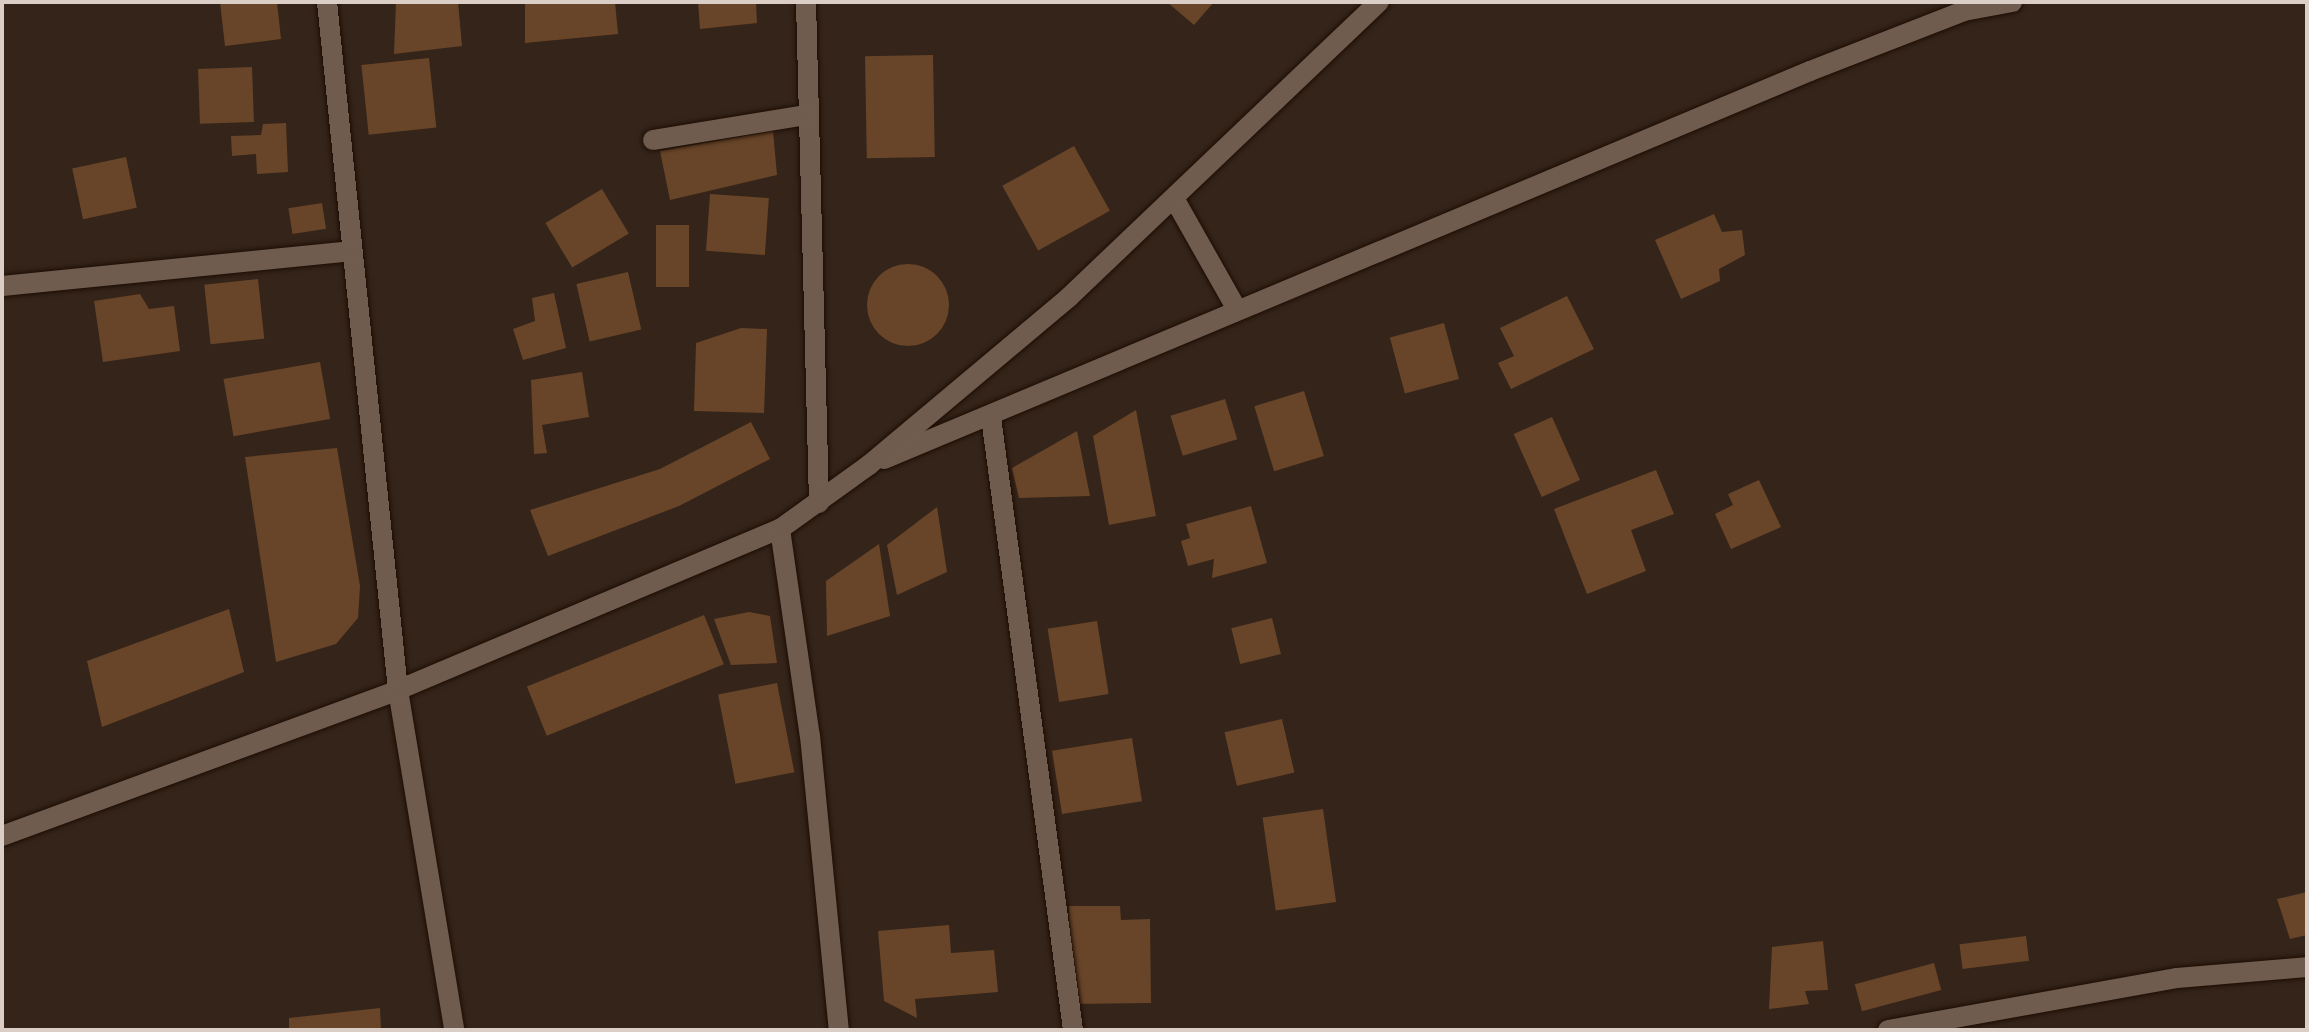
<!DOCTYPE html>
<html>
<head>
<meta charset="utf-8">
<style>
	body { margin:0 }
	#map { position:relative; width:2309px; height:1032px; overflow:hidden; background:#352419; font-family:Karla,sans-serif }
	div>[style] { position:absolute }
	.building>* { inset:0; background:#684529; transform-origin:0 0 }
	.round { border-radius:50% }
	.roads { filter:drop-shadow(0 0 2px #1c0d04) drop-shadow(0 0 2px #1c0d04) }
	.street>* { height:20px; margin:-10px; padding:0 10px; transform-origin:10px; border-radius:10px; background:#705c4f }
	.secondary>* { height:20px; margin:-10px; padding:0 10px; transform-origin:10px; border-radius:10px; background:#705c4f }
	span { translate:-50% -50%; white-space:nowrap; text-align:center; line-height:1.15; -webkit-text-stroke:7px #352419; paint-order:stroke }
	.frame { position:absolute; inset:0; border:4px solid #dacec7; pointer-events:none }
</style>
</head>
<body>
<div id="map">
	<div class="building">
		<div style="clip-path:polygon(220px 2px,277px 2px,281px 39px,225px 46px)"></div>
		<div style="clip-path:polygon(396px 2px,458px 2px,462px 46px,394px 54px)"></div>
		<div style="clip-path:polygon(525px 2px,615px 2px,618px 34px,525px 43px)"></div>
		<div style="clip-path:polygon(698px 2px,756px 2px,757px 23px,700px 29px)"></div>
		<div style="clip-path:polygon(1167px 2px,1214px 2px,1194px 25px)"></div>
		<div style="left:933px;top:55px;width:102px;height:68px;rotate:89deg"></div>
		<div style="left:429px;top:58px;width:70px;height:68px;rotate:84deg"></div>
		<div style="left:252px;top:67px;width:55px;height:54px;rotate:88deg"></div>
		<div style="clip-path:polygon(286px 123px,288px 172px,257px 174px,256px 154px,232px 156px,231px 136px,261px 135px,263px 124px)"></div>
		<div style="clip-path:polygon(773px 131px,777px 175px,670px 200px,660px 151px)"></div>
		<div style="left:1074px;top:146px;width:74px;height:82px;rotate:61deg"></div>
		<div style="left:126px;top:157px;width:52px;height:55px;rotate:78deg"></div>
		<div style="left:602px;top:189px;width:52px;height:66px;rotate:59deg"></div>
		<div style="left:710px;top:194px;width:59px;height:57px;rotate:4deg"></div>
		<div style="left:322px;top:203px;width:26px;height:34px;rotate:81deg"></div>
		<div style="clip-path:polygon(1714px 214px,1722px 232px,1742px 230px,1745px 255px,1719px 269px,1720px 281px,1681px 299px,1655px 240px)"></div>
		<div style="left:656px;top:225px;width:33px;height:62px"></div>
		<div class="round" style="left:867px;top:264px;width:82px;height:82px"></div>
		<div style="left:628px;top:272px;width:59px;height:53px;rotate:77deg"></div>
		<div style="left:258px;top:279px;width:60px;height:54px;rotate:84deg"></div>
		<div style="clip-path:polygon(554px 293px,566px 348px,523px 360px,513px 329px,535px 321px,532px 298px)"></div>
		<div style="clip-path:polygon(140px 294px,149px 309px,174px 306px,180px 351px,103px 362px,94px 301px)"></div>
		<div style="clip-path:polygon(1567px 296px,1594px 349px,1511px 389px,1498px 363px,1514px 356px,1500px 328px)"></div>
		<div style="left:1444px;top:323px;width:58px;height:56px;rotate:75deg"></div>
		<div style="clip-path:polygon(741px 328px,767px 329px,764px 413px,694px 411px,696px 343px)"></div>
		<div style="left:320px;top:362px;width:58px;height:98px;rotate:80deg"></div>
		<div style="clip-path:polygon(582px 372px,589px 417px,542px 425px,547px 453px,534px 454px,531px 380px)"></div>
		<div style="left:1304px;top:391px;width:68px;height:52px;rotate:73deg"></div>
		<div style="left:1225px;top:399px;width:42px;height:57px;rotate:73deg"></div>
		<div style="clip-path:polygon(1136px 410px,1156px 516px,1109px 525px,1093px 436px)"></div>
		<div style="left:1552px;top:417px;width:69px;height:42px;rotate:66deg"></div>
		<div style="clip-path:polygon(751px 422px,770px 459px,679px 506px,548px 556px,530px 510px,660px 469px)"></div>
		<div style="clip-path:polygon(1077px 431px,1090px 496px,1019px 498px,1012px 468px)"></div>
		<div style="clip-path:polygon(337px 448px,360px 586px,358px 618px,336px 644px,276px 662px,245px 457px)"></div>
		<div style="clip-path:polygon(1656px 470px,1674px 514px,1631px 530px,1646px 571px,1587px 594px,1554px 509px)"></div>
		<div style="clip-path:polygon(1759px 480px,1781px 527px,1731px 549px,1715px 514px,1733px 505px,1728px 494px)"></div>
		<div style="clip-path:polygon(1251px 506px,1267px 563px,1212px 578px,1214px 559px,1188px 566px,1181px 541px,1190px 538px,1186px 524px)"></div>
		<div style="clip-path:polygon(937px 507px,947px 572px,897px 595px,887px 545px)"></div>
		<div style="clip-path:polygon(879px 544px,890px 616px,827px 636px,826px 581px)"></div>
		<div style="clip-path:polygon(229px 609px,244px 672px,102px 727px,87px 661px)"></div>
		<div style="clip-path:polygon(749px 612px,770px 616px,777px 663px,731px 665px,714px 619px)"></div>
		<div style="left:704px;top:615px;width:53px;height:191px;rotate:68deg"></div>
		<div style="left:1272px;top:618px;width:37px;height:42px;rotate:76deg"></div>
		<div style="left:1097px;top:621px;width:74px;height:50px;rotate:81deg"></div>
		<div style="left:777px;top:683px;width:91px;height:60px;rotate:79deg"></div>
		<div style="left:1282px;top:719px;width:55px;height:59px;rotate:77deg"></div>
		<div style="left:1132px;top:738px;width:64px;height:81px;rotate:81deg"></div>
		<div style="left:1323px;top:809px;width:94px;height:61px;rotate:82deg"></div>
		<div style="clip-path:polygon(2307px 892px,2307px 935px,2290px 939px,2277px 899px)"></div>
		<div style="clip-path:polygon(1069px 906px,1120px 906px,1121px 920px,1150px 919px,1151px 1003px,1070px 1004px)"></div>
		<div style="clip-path:polygon(949px 925px,951px 953px,994px 950px,998px 992px,915px 999px,917px 1018px,884px 1001px,878px 931px)"></div>
		<div style="left:2026px;top:936px;width:25px;height:67px;rotate:83deg"></div>
		<div style="clip-path:polygon(1823px 941px,1828px 990px,1805px 991px,1809px 1004px,1769px 1009px,1772px 947px)"></div>
		<div style="left:1934px;top:963px;width:28px;height:82px;rotate:75deg"></div>
		<div style="clip-path:polygon(380px 1008px,381px 1030px,289px 1030px,289px 1018px)"></div>
	</div>
	<div class="roads">
		<div class="street">
			<div style="left:327px;top:2px;width:692px;rotate:84.11deg"></div>
			<div style="left:398px;top:690px;width:345px;rotate:80.6deg"></div>
			<div style="left:806px;top:2px;width:501px;rotate:88.51deg"></div>
			<div style="left:653px;top:140px;width:155px;rotate:-9.3deg"></div>
			<div style="left:2px;top:286px;width:350px;rotate:-5.7deg"></div>
			<div style="left:991px;top:417px;width:618px;rotate:82.38deg"></div>
			<div style="left:1888px;top:1030px;width:294px;rotate:-10.2deg"></div>
			<div style="left:2177px;top:978px;width:130px;rotate:-4.8deg"></div>
		</div>
		<div class="secondary">
			<div style="left:1175px;top:200px;width:122px;rotate:60.5deg"></div>
			<div style="left:884px;top:459px;width:1004px;rotate:-22.73deg"></div>
			<div style="left:1810px;top:71px;width:165px;rotate:-21.3deg"></div>
			<div style="left:1964px;top:11px;width:49px;rotate:-10.6deg"></div>
			<div style="left:780px;top:529px;width:209px;rotate:81.8deg"></div>
			<div style="left:810px;top:736px;width:295px;rotate:84.4deg"></div>
			<div style="left:2px;top:836px;width:422px;rotate:-20.2deg"></div>
			<div style="left:398px;top:690px;width:415px;rotate:-22.9deg"></div>
			<div style="left:780px;top:529px;width:110px;rotate:-35.7deg"></div>
			<div style="left:869px;top:465px;width:261px;rotate:-40deg"></div>
			<div style="left:1069px;top:297px;width:428px;rotate:-43.6deg"></div>
		</div>
	</div>
	<div class="frame"></div>
</div>
</body>
</html>
